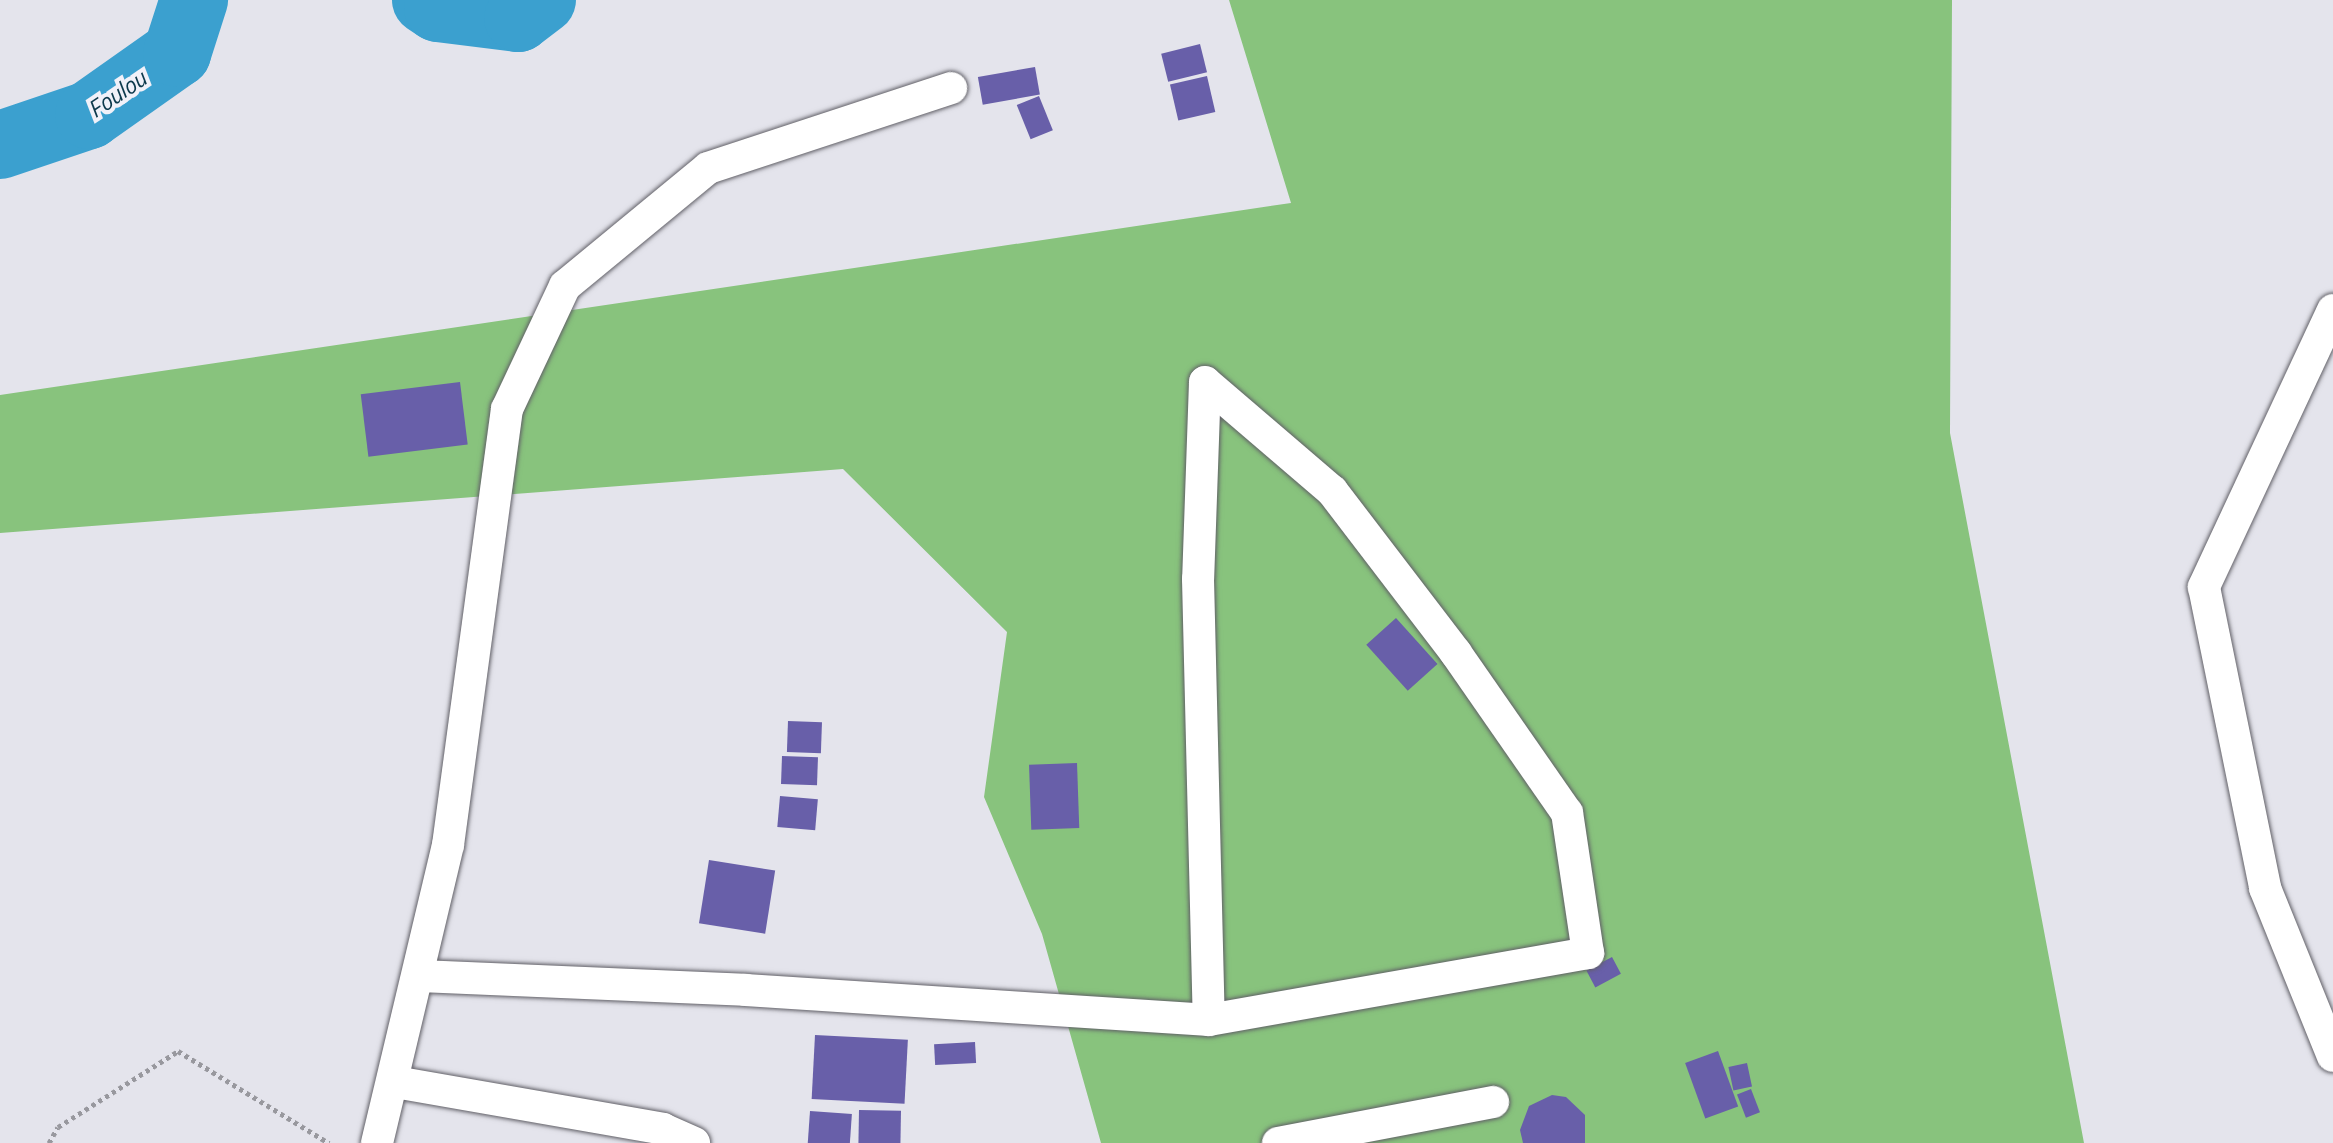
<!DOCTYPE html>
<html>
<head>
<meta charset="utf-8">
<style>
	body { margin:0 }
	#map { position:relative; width:2333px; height:1143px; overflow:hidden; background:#e4e4ec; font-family:"Titillium Web",sans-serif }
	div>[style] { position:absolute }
	.forest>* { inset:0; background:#88c37d }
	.river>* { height:68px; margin:-34px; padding:0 34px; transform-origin:34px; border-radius:34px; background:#3ba0cf }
	.building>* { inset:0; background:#685fa9; transform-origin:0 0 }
	.path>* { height:5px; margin-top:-2.5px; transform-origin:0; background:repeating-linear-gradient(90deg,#98989e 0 4px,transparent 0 8px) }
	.roads { filter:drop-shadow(0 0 2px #616067) drop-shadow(0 0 2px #616067) }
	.street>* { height:32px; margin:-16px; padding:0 16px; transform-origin:16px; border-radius:16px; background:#fff }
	span { translate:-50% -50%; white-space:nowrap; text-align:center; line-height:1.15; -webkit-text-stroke:8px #f1f1f9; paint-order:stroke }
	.water-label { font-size:24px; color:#0d394c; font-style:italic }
</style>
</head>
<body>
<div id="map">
	<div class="forest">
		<div style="clip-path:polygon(1229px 0,1952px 0,1950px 433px,2084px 1143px,1101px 1143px,1042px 934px,984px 797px,1007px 632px,843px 469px,0 533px,0 395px,1291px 203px)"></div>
	</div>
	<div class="river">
		<div style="left:426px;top:0;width:14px;rotate:34deg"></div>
		<div style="left:438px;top:8px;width:81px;rotate:7.1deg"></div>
		<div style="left:518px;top:18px;width:30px;rotate:-37deg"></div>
		<div style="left:0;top:145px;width:94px;rotate:-18.6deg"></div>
		<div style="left:89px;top:115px;width:108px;rotate:-35.2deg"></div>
		<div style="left:177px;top:53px;width:56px;rotate:-72.2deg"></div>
	</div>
	<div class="building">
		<div style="left:1200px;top:44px;width:29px;height:40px;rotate:76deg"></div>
		<div style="left:1035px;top:67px;width:28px;height:58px;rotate:80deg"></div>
		<div style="left:1207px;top:76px;width:37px;height:38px;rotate:77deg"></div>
		<div style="left:1039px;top:96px;width:37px;height:24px;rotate:68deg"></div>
		<div style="left:460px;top:382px;width:63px;height:100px;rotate:83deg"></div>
		<div style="left:1396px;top:618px;width:62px;height:40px;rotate:48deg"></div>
		<div style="left:788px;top:721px;width:34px;height:31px;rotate:2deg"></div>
		<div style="left:782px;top:756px;width:36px;height:28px;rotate:2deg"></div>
		<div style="left:1077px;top:763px;width:65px;height:48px;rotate:88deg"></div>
		<div style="left:780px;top:796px;width:38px;height:31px;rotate:5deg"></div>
		<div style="left:709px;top:860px;width:67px;height:64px;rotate:9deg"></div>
		<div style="left:1612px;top:957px;width:19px;height:29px;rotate:62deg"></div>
		<div style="left:815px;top:1035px;width:93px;height:64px;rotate:3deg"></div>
		<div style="left:975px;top:1042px;width:21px;height:41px;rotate:87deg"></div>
		<div style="left:1718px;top:1051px;width:59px;height:35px;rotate:70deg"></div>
		<div style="left:1747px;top:1063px;width:24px;height:19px;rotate:78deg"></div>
		<div style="left:1751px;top:1089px;width:25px;height:15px;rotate:69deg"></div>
		<div style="clip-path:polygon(1552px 1095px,1566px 1097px,1585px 1115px,1585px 1143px,1523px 1143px,1520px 1130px,1529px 1106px)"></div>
		<div style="left:859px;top:1110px;width:42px;height:33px;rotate:1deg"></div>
		<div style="left:810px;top:1111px;width:42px;height:32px;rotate:4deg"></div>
	</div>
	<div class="path">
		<div style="left:49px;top:1143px;width:18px;rotate:-61deg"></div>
		<div style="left:58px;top:1127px;width:142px;rotate:-32.3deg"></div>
		<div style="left:178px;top:1051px;width:177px;rotate:31.4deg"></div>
	</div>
	<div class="roads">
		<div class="street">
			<div style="left:2333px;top:310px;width:306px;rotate:115deg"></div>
			<div style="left:2204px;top:587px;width:307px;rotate:78.5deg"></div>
			<div style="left:2265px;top:888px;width:181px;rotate:68deg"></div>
			<div style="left:1205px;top:382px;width:197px;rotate:92deg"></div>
			<div style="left:1198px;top:579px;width:441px;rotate:88.6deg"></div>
			<div style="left:418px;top:976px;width:328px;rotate:2.4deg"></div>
			<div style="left:746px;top:990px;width:464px;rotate:3.7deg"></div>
			<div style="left:1209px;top:1020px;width:385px;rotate:-10deg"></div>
			<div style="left:1588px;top:953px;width:142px;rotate:-98.5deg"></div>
			<div style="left:1567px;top:813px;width:195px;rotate:-124.8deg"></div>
			<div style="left:1456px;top:653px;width:204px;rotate:-127.4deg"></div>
			<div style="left:1332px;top:491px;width:167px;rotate:-139.4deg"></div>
			<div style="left:395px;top:1082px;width:272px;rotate:9.9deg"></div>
			<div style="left:663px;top:1129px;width:34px;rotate:24deg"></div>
			<div style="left:377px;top:1143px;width:306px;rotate:-76.6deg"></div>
			<div style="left:448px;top:845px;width:440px;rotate:-82.3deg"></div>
			<div style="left:507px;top:409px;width:136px;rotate:-64.8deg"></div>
			<div style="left:565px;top:286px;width:185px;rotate:-39.5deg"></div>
			<div style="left:708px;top:168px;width:256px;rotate:-18.2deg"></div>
			<div style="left:1278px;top:1143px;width:219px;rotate:-10.8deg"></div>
		</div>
	</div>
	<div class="water-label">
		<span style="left:117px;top:94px;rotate:-34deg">Foulou</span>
	</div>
</div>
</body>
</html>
